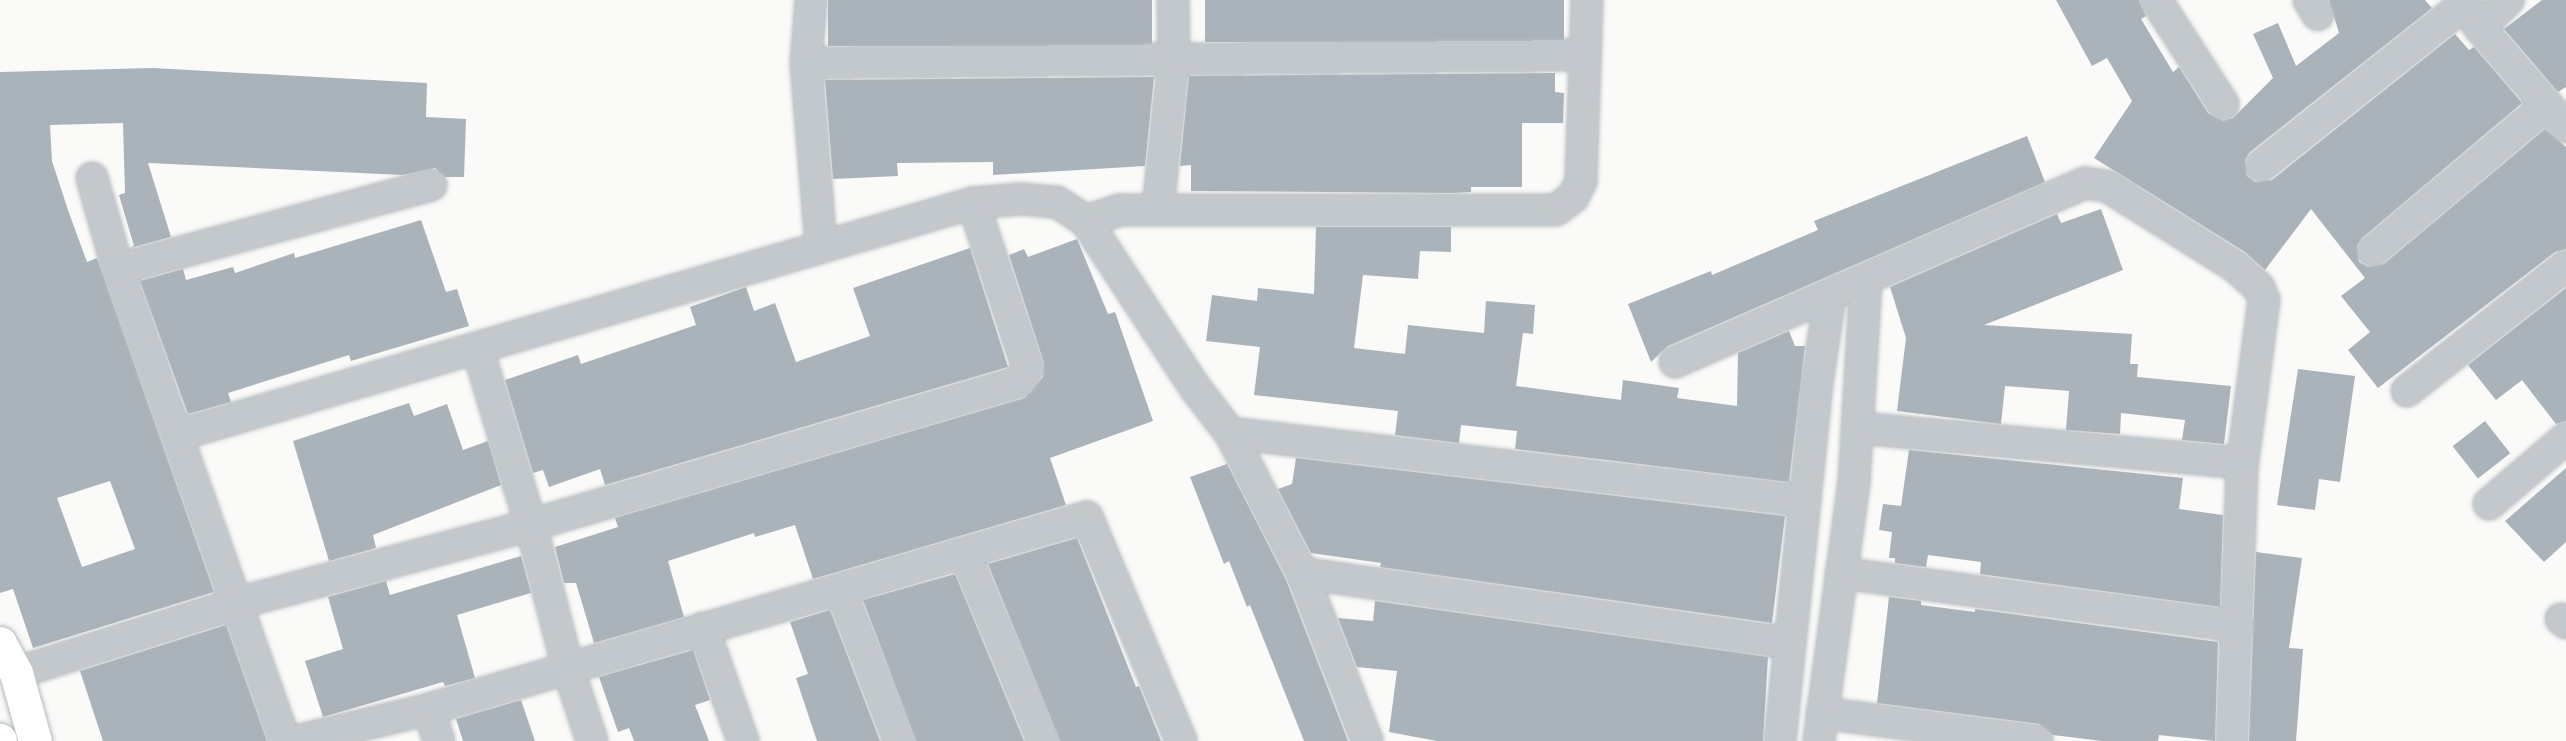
<!DOCTYPE html>
<html>
<head>
<meta charset="utf-8">
<style>
	body { margin:0 }
	#map { position:relative; width:2566px; height:741px; overflow:hidden; background:#fafaf8; font-family:"PT Sans",sans-serif }
	div>[style] { position:absolute }
	.building>* { inset:0; background:#aab3b9; transform-origin:0 0 }
	.roads { filter:drop-shadow(0 0 2px #b3babf) drop-shadow(0 0 2px #b3babf) }
	.minor>* { height:30px; margin:-15px; padding:0 15px; transform-origin:15px; border-radius:15px; background:#c3c8cc }
	.secondary>* { height:33px; margin:-16.5px; padding:0 16.5px; transform-origin:16.5px; border-radius:16.5px; background:#fff }
	span { translate:-50% -50%; white-space:nowrap; text-align:center; line-height:1.15; -webkit-text-stroke:6px #fff; paint-order:stroke }
</style>
</head>
<body>
<div id="map">
	<div class="building">
		<div style="left:828px;top:0;width:324px;height:46px"></div>
		<div style="left:1205px;top:0;width:359px;height:42px"></div>
		<div style="clip-path:polygon(2056px 0,2139px 0,2146px 16px,2141px 19px,2173px 72px,2179px 67px,2208px 113px,2223px 121px,2233px 118px,2273px 78px,2253px 34px,2278px 23px,2296px 66px,2339px 33px,2329px 0,2425px 0,2432px 8px,2250px 152px,2245px 160px,2247px 176px,2255px 182px,2272px 180px,2455px 34px,2469px 50px,2474px 47px,2522px 103px,2362px 238px,2357px 246px,2359px 262px,2368px 267px,2384px 264px,2545px 129px,2566px 147px,2566px 249px,2555px 252px,2378px 388px,2348px 350px,2370px 332px,2341px 296px,2365px 278px,2311px 209px,2265px 270px,2245px 252px,2094px 158px,2132px 101px,2107px 58px,2092px 66px)"></div>
		<div style="clip-path:polygon(2542px 0,2566px 0,2566px 87px,2558px 92px,2504px 29px)"></div>
		<div style="clip-path:polygon(evenodd,153px 68px,427px 83px,426px 117px,466px 119px,464px 177px,445px 177px,435px 168px,403px 175px,148px 163px,171px 237px,130px 248px,134px 246px,119px 195px,125px 193px,123px 123px,50px 125px,52px 161px,69px 213px,87px 262px,97px 258px,214px 592px,33px 648px,13px 589px,0 593px,0 72px,153px 68px,110px 481px,135px 549px,82px 567px,57px 498px,110px 481px)"></div>
		<div style="clip-path:polygon(1555px 73px,1555px 92px,1564px 93px,1563px 123px,1522px 123px,1522px 187px,1471px 187px,1471px 192px,1452px 193px,1191px 191px,1191px 165px,1180px 166px,1189px 76px)"></div>
		<div style="clip-path:polygon(1154px 77px,1145px 166px,993px 175px,993px 162px,897px 163px,898px 176px,833px 179px,825px 80px)"></div>
		<div style="clip-path:polygon(2027px 136px,2045px 182px,1668px 346px,1651px 362px,1628px 304px,1711px 271px,1712px 275px,1818px 230px,1814px 221px)"></div>
		<div style="clip-path:polygon(2101px 209px,2123px 270px,1984px 325px,2132px 334px,2130px 364px,2138px 364px,2137px 377px,2231px 386px,2224px 444px,2182px 440px,2185px 420px,2121px 413px,2120px 434px,2066px 430px,2069px 391px,2005px 386px,2001px 424px,1897px 411px,1906px 338px,1890px 287px,2057px 214px,2061px 223px)"></div>
		<div style="clip-path:polygon(421px 220px,446px 292px,457px 289px,469px 326px,351px 361px,349px 355px,228px 393px,231px 402px,188px 414px,140px 281px,183px 269px,186px 280px,233px 267px,235px 273px,294px 253px,295px 258px)"></div>
		<div style="clip-path:polygon(1316px 227px,1451px 227px,1451px 252px,1420px 251px,1418px 279px,1363px 275px,1354px 348px,1405px 354px,1408px 325px,1484px 333px,1486px 301px,1535px 305px,1533px 334px,1523px 333px,1516px 386px,1621px 400px,1623px 380px,1679px 388px,1677px 398px,1737px 406px,1738px 353px,1789px 331px,1795px 346px,1805px 346px,1789px 482px,1515px 449px,1517px 431px,1461px 425px,1459px 443px,1395px 435px,1398px 411px,1254px 395px,1260px 347px,1206px 341px,1212px 295px,1257px 301px,1258px 288px,1314px 294px)"></div>
		<div style="clip-path:polygon(1077px 239px,1108px 314px,1115px 312px,1153px 421px,1050px 458px,1066px 505px,813px 579px,795px 525px,755px 537px,754px 533px,668px 561px,684px 617px,594px 643px,576px 583px,564px 583px,555px 547px,618px 527px,615px 518px,1025px 398px,1043px 377px,1044px 363px,1009px 255px,1024px 249px,1028px 257px)"></div>
		<div style="clip-path:polygon(970px 248px,1008px 367px,605px 485px,600px 469px,549px 487px,543px 470px,533px 473px,505px 380px,578px 355px,581px 364px,696px 325px,690px 307px,746px 287px,754px 311px,775px 303px,796px 362px,870px 336px,853px 288px)"></div>
		<div style="clip-path:polygon(2566px 288px,2566px 421px,2556px 424px,2522px 380px,2496px 400px,2468px 365px)"></div>
		<div style="clip-path:polygon(2298px 369px,2355px 376px,2340px 482px,2319px 479px,2315px 510px,2277px 505px)"></div>
		<div style="clip-path:polygon(409px 403px,414px 416px,447px 404px,463px 450px,488px 441px,501px 485px,373px 535px,376px 548px,329px 561px,293px 441px)"></div>
		<div style="left:2485px;top:421px;width:41px;height:41px;rotate:52deg"></div>
		<div style="clip-path:polygon(1909px 450px,2183px 478px,2179px 509px,2223px 515px,2220px 607px,1980px 574px,1981px 562px,1928px 555px,1926px 567px,1895px 563px,1895px 558px,1889px 558px,1892px 532px,1879px 530px,1883px 504px,1901px 506px)"></div>
		<div style="clip-path:polygon(1296px 458px,1785px 516px,1772px 623px,1380px 567px,1381px 563px,1311px 553px,1278px 489px,1292px 484px)"></div>
		<div style="clip-path:polygon(1227px 464px,1286px 580px,1348px 741px,1304px 741px,1250px 605px,1247px 607px,1229px 561px,1224px 564px,1190px 477px)"></div>
		<div style="clip-path:polygon(2566px 468px,2566px 542px,2544px 562px,2505px 521px)"></div>
		<div style="clip-path:polygon(1077px 538px,1136px 687px,1139px 686px,1161px 741px,1060px 741px,988px 564px)"></div>
		<div style="clip-path:polygon(2256px 552px,2302px 558px,2289px 648px,2303px 649px,2296px 741px,2249px 741px)"></div>
		<div style="clip-path:polygon(521px 556px,531px 593px,457px 615px,475px 678px,445px 686px,443px 682px,323px 717px,305px 661px,343px 649px,328px 597px,386px 581px,390px 595px)"></div>
		<div style="clip-path:polygon(955px 574px,1024px 741px,916px 741px,863px 600px)"></div>
		<div style="clip-path:polygon(1889px 597px,1921px 601px,1921px 605px,1975px 612px,1975px 609px,2218px 642px,2215px 741px,2159px 735px,2158px 741px,2102px 741px,2053px 735px,2039px 724px,1877px 703px)"></div>
		<div style="clip-path:polygon(1375px 601px,1768px 657px,1763px 741px,1437px 741px,1389px 732px,1397px 671px,1357px 667px,1338px 618px,1373px 621px)"></div>
		<div style="clip-path:polygon(830px 610px,880px 741px,817px 741px,796px 678px,808px 674px,790px 622px)"></div>
		<div style="clip-path:polygon(226px 625px,267px 741px,103px 741px,80px 671px)"></div>
		<div style="clip-path:polygon(693px 650px,710px 700px,695px 705px,709px 741px,634px 741px,629px 728px,618px 732px,599px 677px)"></div>
		<div style="clip-path:polygon(521px 700px,535px 741px,463px 741px,456px 719px)"></div>
	</div>
	<div class="roads">
		<div class="minor">
			<div style="left:811px;top:0;width:63px;rotate:94.5deg"></div>
			<div style="left:806px;top:63px;width:183px;rotate:85.3deg"></div>
			<div style="left:2156px;top:0;width:124px;rotate:57.2deg"></div>
			<div style="left:2309px;top:0;width:17px;rotate:59deg"></div>
			<div style="left:2462px;top:0;width:33px;rotate:57deg"></div>
			<div style="left:2480px;top:28px;width:131px;rotate:49deg"></div>
			<div style="left:2480px;top:28px;width:40px;rotate:-45deg"></div>
			<div style="left:806px;top:63px;width:779px;rotate:-0.59deg"></div>
			<div style="left:2261px;top:166px;width:260px;rotate:-38.5deg"></div>
			<div style="left:92px;top:178px;width:95px;rotate:74.1deg"></div>
			<div style="left:118px;top:269px;width:501px;rotate:70.52deg"></div>
			<div style="left:1158px;top:209px;width:154px;rotate:-84deg"></div>
			<div style="left:1174px;top:56px;width:56px;rotate:-91deg"></div>
			<div style="left:1086px;top:221px;width:36px;rotate:-18deg"></div>
			<div style="left:1120px;top:210px;width:436px"></div>
			<div style="left:1556px;top:210px;width:21px;rotate:-37deg"></div>
			<div style="left:1573px;top:197px;width:18px;rotate:-63deg"></div>
			<div style="left:1581px;top:181px;width:181px;rotate:-88.1deg"></div>
			<div style="left:2373px;top:251px;width:227px;rotate:-40deg"></div>
			<div style="left:118px;top:269px;width:324px;rotate:-15deg"></div>
			<div style="left:478px;top:350px;width:183px;rotate:73.2deg"></div>
			<div style="left:531px;top:525px;width:148px;rotate:75.5deg"></div>
			<div style="left:568px;top:668px;width:77px;rotate:71.8deg"></div>
			<div style="left:1675px;top:362px;width:447px;rotate:-23.6deg"></div>
			<div style="left:2085px;top:183px;width:22px;rotate:8deg"></div>
			<div style="left:2107px;top:186px;width:152px;rotate:32.1deg"></div>
			<div style="left:2236px;top:267px;width:31px;rotate:42deg"></div>
			<div style="left:2259px;top:288px;width:13px;rotate:67deg"></div>
			<div style="left:2264px;top:300px;width:169px;rotate:97.5deg"></div>
			<div style="left:2242px;top:468px;width:273px;rotate:92.1deg"></div>
			<div style="left:2407px;top:391px;width:202px;rotate:-38.2deg"></div>
			<div style="left:1858px;top:428px;width:378px;rotate:5.2deg"></div>
			<div style="left:2234px;top:462px;width:10px;rotate:37deg"></div>
			<div style="left:1230px;top:433px;width:579px;rotate:6.74deg"></div>
			<div style="left:178px;top:435px;width:828px;rotate:-16.27deg"></div>
			<div style="left:973px;top:203px;width:48px;rotate:-4.8deg"></div>
			<div style="left:1021px;top:199px;width:36px;rotate:5deg"></div>
			<div style="left:1057px;top:202px;width:35px;rotate:33deg"></div>
			<div style="left:1086px;top:221px;width:201px;rotate:56.8deg"></div>
			<div style="left:1196px;top:389px;width:56px;rotate:52.3deg"></div>
			<div style="left:1230px;top:433px;width:157px;rotate:62.8deg"></div>
			<div style="left:1302px;top:573px;width:180px;rotate:68.8deg"></div>
			<div style="left:2489px;top:504px;width:101px;rotate:-40.6deg"></div>
			<div style="left:966px;top:556px;width:200px;rotate:67.4deg"></div>
			<div style="left:1302px;top:573px;width:492px;rotate:8.2deg"></div>
			<div style="left:1841px;top:573px;width:401px;rotate:7.7deg"></div>
			<div style="left:841px;top:591px;width:161px;rotate:68.9deg"></div>
			<div style="left:2561px;top:619px;width:6px;rotate:39deg"></div>
			<div style="left:703px;top:628px;width:120px;rotate:70.5deg"></div>
			<div style="left:16px;top:673px;width:233px;rotate:-17.5deg"></div>
			<div style="left:238px;top:603px;width:303px;rotate:-14.9deg"></div>
			<div style="left:531px;top:525px;width:509px;rotate:-16.33deg"></div>
			<div style="left:1019px;top:382px;width:17px;rotate:-57deg"></div>
			<div style="left:1028px;top:368px;width:174px;rotate:-108.4deg"></div>
			<div style="left:429px;top:709px;width:34px;rotate:73deg"></div>
			<div style="left:1822px;top:713px;width:217px;rotate:7.4deg"></div>
			<div style="left:296px;top:741px;width:137px;rotate:-13.5deg"></div>
			<div style="left:429px;top:709px;width:685px;rotate:-16.27deg"></div>
			<div style="left:1087px;top:517px;width:243px;rotate:67.2deg"></div>
			<div style="left:1780px;top:741px;width:353px;rotate:-84.1deg"></div>
			<div style="left:1816px;top:390px;width:95px;rotate:-81.5deg"></div>
			<div style="left:1819px;top:741px;width:260px;rotate:-82.3deg"></div>
			<div style="left:1854px;top:483px;width:202px;rotate:-86.6deg"></div>
		</div>
		<div class="secondary">
			<div style="left:0;top:643px;width:34px;rotate:62deg"></div>
			<div style="left:16px;top:673px;width:71px;rotate:74.4deg"></div>
			<div style="left:0;top:740px;width:1px;rotate:90deg"></div>
		</div>
	</div>
</div>
</body>
</html>
